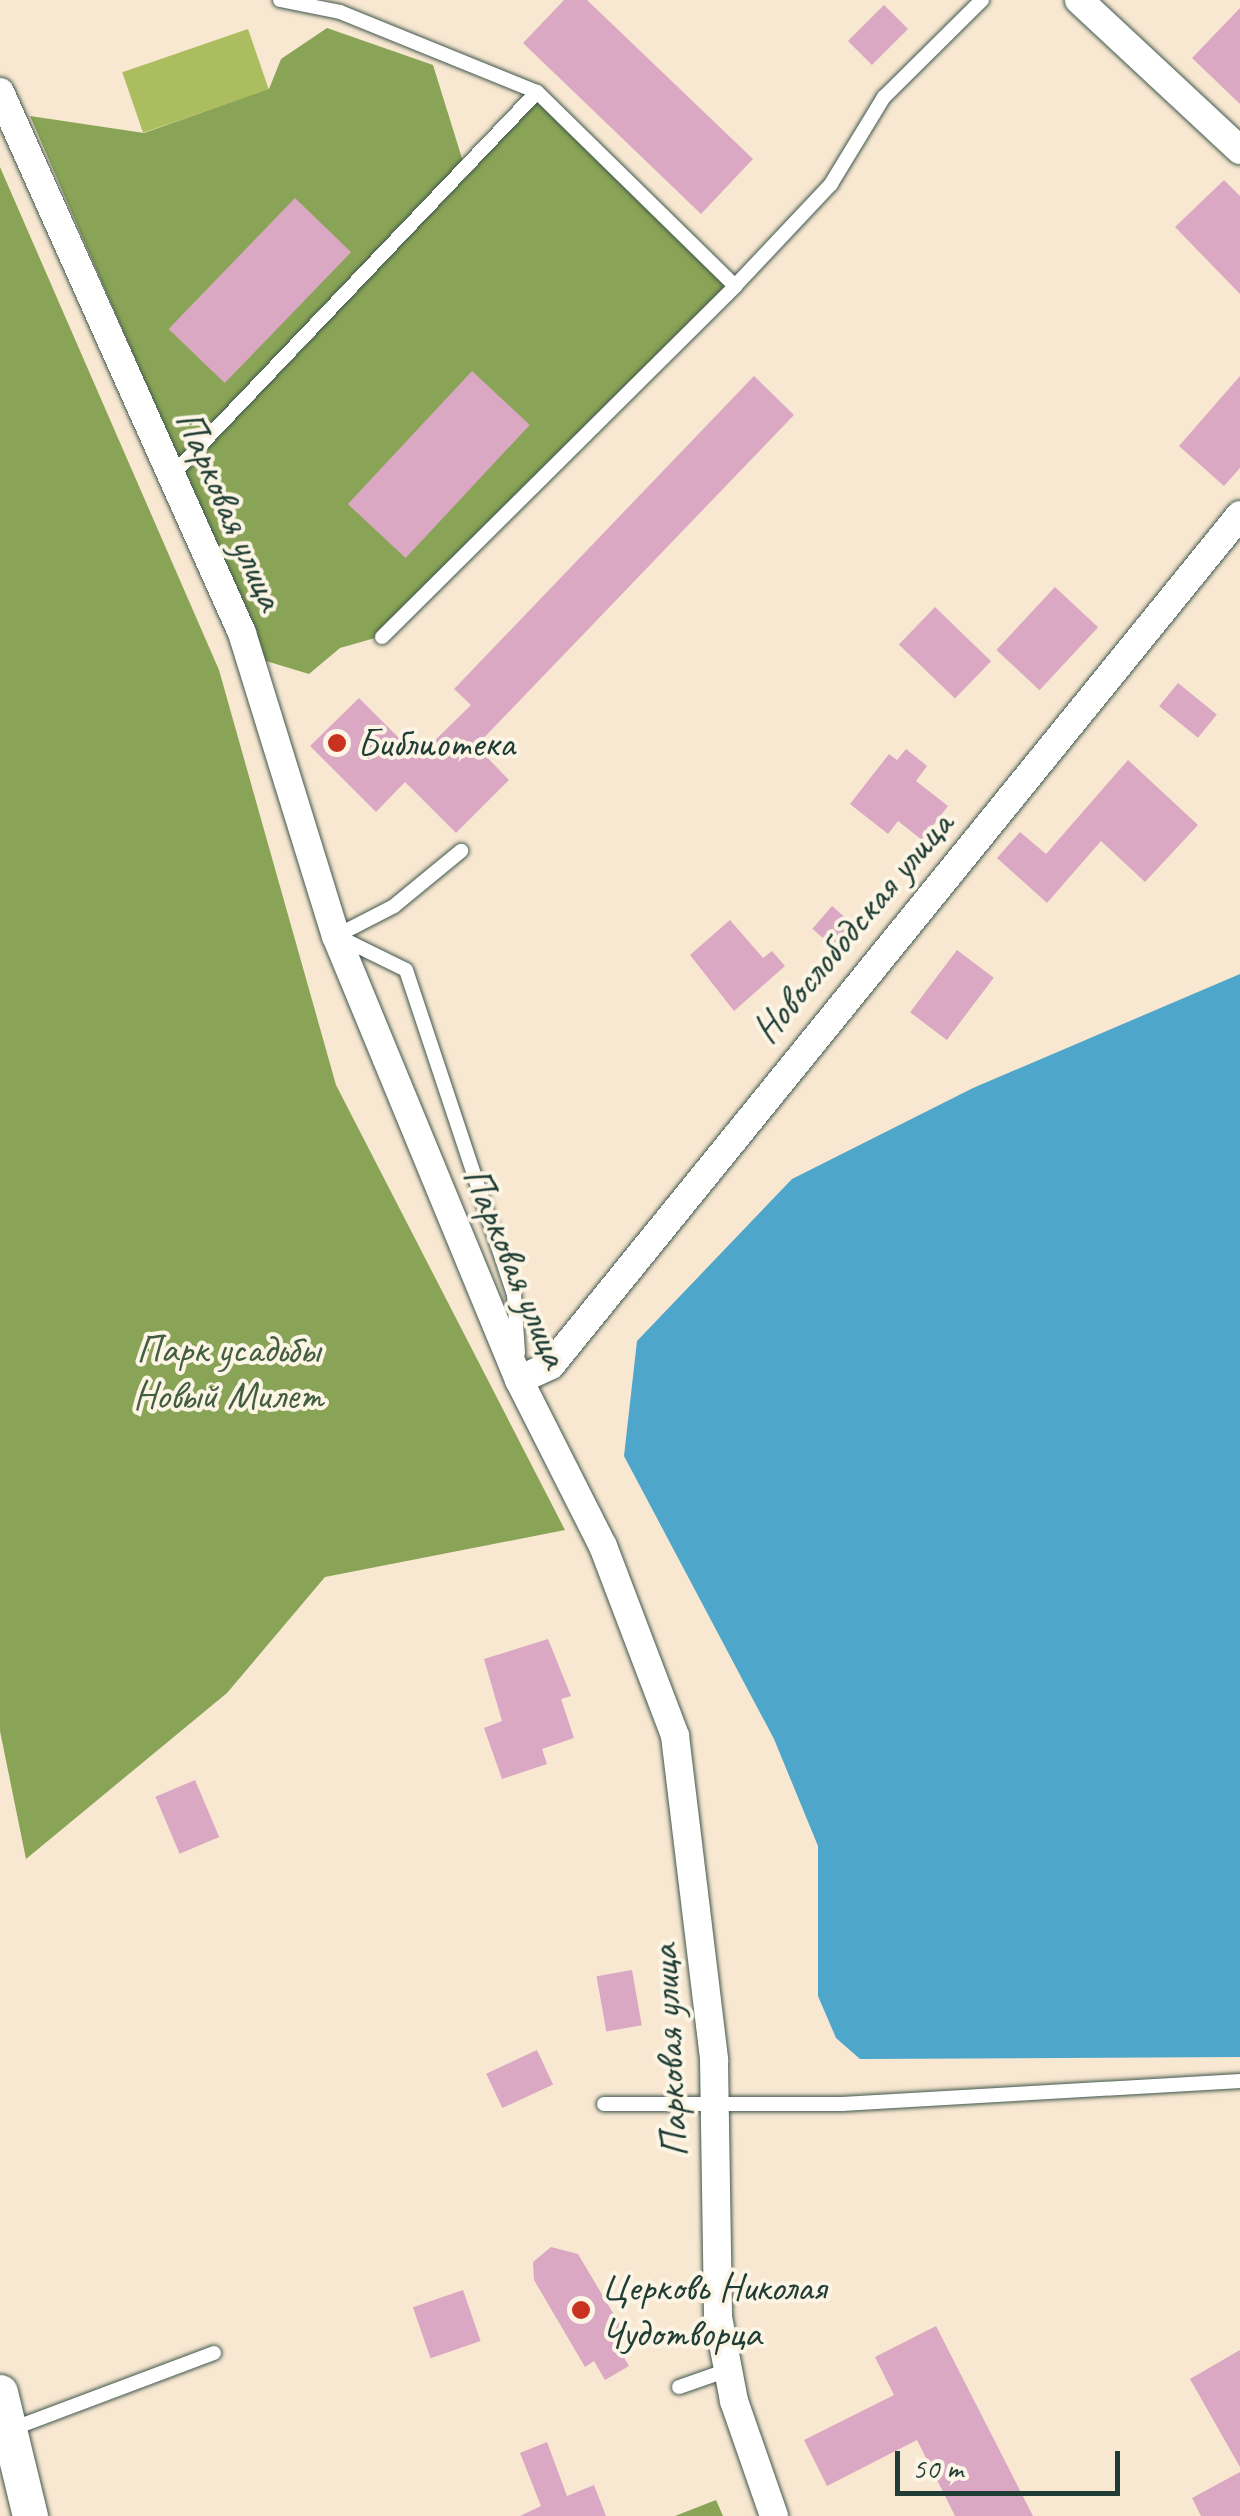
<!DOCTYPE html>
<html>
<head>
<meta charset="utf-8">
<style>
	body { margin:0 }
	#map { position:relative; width:1240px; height:2516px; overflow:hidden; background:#f8e8d2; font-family:Caveat,sans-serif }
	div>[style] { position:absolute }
	.green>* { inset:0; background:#acbd60; transform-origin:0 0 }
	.forest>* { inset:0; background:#89a456 }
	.water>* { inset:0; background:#4ea6cb }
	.building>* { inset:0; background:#daa8c2; transform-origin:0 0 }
	.roads { filter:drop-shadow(0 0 2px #40574c) drop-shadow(0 0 2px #40574c) }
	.service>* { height:14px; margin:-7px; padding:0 7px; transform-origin:7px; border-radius:7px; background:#fff }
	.minor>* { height:28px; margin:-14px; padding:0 14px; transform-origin:14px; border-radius:14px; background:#fff }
	.tertiary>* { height:35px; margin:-17.5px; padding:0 17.5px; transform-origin:17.5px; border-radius:17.5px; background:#fff }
	.dots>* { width:28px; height:28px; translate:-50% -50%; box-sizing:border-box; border:5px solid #fcf5e5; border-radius:50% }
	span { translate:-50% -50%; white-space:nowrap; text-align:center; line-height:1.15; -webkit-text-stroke:8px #fcf5e5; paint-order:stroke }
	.street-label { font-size:40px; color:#1f3d34 }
	.poi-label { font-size:40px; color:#1f3d34 }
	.left { translate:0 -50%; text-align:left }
	.park-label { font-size:40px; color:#425d3f }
	.scale { position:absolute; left:895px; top:2451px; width:225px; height:45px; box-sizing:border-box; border:5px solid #1f3d34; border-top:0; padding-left:12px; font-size:30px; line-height:35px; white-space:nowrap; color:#1f3d34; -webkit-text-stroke:8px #fcf5e5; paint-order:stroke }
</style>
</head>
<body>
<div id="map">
	<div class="green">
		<div style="left:248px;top:29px;width:64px;height:133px;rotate:71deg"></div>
	</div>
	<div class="forest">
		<div style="clip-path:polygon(327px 28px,433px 65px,465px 168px,537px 92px,735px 286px,382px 636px,340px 648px,309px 674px,266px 661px,30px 116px,144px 133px,269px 89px,281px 59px)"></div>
		<div style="clip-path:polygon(0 167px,219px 670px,336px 1085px,565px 1530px,325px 1577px,227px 1693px,26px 1859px,0 1731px)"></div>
		<div style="clip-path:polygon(716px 2500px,723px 2516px,675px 2516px)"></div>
	</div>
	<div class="water">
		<div style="clip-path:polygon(1240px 974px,1240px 2057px,860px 2059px,836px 2038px,818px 1996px,818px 1846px,774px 1739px,624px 1456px,637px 1341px,792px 1179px,973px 1088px)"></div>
	</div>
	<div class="building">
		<div style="clip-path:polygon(564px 0,587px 0,753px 159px,701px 214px,523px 43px)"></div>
		<div style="left:884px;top:5px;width:34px;height:51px;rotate:45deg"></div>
		<div style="clip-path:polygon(1240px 8px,1240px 104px,1192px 58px)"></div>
		<div style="clip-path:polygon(1224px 180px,1240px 196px,1240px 294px,1175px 227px)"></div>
		<div style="left:295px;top:198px;width:78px;height:182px;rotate:44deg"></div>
		<div style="left:472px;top:371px;width:79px;height:182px;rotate:43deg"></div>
		<div style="clip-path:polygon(754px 376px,794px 415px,476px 746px,509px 780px,456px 833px,405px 782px,376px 812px,310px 746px,359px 698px,418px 757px,471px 705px,454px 689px)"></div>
		<div style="clip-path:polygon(1240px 376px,1240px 468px,1224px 486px,1179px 446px)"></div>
		<div style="left:1055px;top:587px;width:59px;height:86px;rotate:43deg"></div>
		<div style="left:935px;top:607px;width:78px;height:52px;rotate:44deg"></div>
		<div style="left:1178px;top:683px;width:50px;height:30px;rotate:39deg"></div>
		<div style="clip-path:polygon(906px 749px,927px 766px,916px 781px,948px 806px,922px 840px,898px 821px,888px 834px,850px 804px,889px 754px,897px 760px)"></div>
		<div style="clip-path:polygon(1128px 760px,1198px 825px,1145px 882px,1101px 841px,1047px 903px,997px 858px,1020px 832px,1046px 854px)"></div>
		<div style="left:832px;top:906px;width:38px;height:30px;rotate:41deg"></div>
		<div style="clip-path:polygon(730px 920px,763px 958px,772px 951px,785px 966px,734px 1011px,690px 955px)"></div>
		<div style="left:957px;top:950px;width:46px;height:78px;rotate:37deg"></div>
		<div style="clip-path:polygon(548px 1639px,571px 1696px,561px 1699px,574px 1738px,542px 1749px,547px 1764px,502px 1779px,484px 1728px,502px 1721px,484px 1659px)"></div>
		<div style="left:195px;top:1780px;width:62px;height:43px;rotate:67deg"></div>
		<div style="left:632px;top:1970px;width:56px;height:36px;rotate:80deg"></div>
		<div style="left:537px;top:2050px;width:38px;height:56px;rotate:65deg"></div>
		<div style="clip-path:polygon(551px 2247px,578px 2254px,629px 2340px,618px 2347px,629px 2366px,605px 2380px,594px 2361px,585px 2367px,534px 2280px,533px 2262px)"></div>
		<div style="left:463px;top:2290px;width:54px;height:53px;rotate:71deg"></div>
		<div style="clip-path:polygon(936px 2326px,1033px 2516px,955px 2516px,917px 2440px,827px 2486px,804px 2440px,894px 2395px,875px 2357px)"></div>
		<div style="clip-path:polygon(1240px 2350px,1240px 2467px,1190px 2379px)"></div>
		<div style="clip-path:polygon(547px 2442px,567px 2496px,594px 2485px,606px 2516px,520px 2516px,541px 2506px,520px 2453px)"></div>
		<div style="clip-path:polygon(1240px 2472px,1240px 2516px,1201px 2516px,1192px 2498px)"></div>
	</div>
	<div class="roads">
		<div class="service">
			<div style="left:280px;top:0;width:61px;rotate:11.3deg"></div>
			<div style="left:340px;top:12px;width:213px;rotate:22.1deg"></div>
			<div style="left:537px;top:92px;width:277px;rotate:44.4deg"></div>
			<div style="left:172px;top:475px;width:529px;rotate:-46.38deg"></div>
			<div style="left:382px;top:637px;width:498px;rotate:-44.8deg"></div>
			<div style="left:735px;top:286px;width:140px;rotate:-46.7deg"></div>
			<div style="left:831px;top:184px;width:102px;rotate:-58.7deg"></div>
			<div style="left:884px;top:97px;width:138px;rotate:-44.7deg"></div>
			<div style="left:336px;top:936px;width:65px;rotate:-27.3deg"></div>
			<div style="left:394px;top:906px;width:87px;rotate:-39.4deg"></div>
			<div style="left:341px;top:938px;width:72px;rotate:26.2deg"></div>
			<div style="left:406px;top:970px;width:342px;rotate:71.6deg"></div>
			<div style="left:514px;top:1294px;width:59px;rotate:86.1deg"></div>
			<div style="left:604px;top:2104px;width:238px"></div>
			<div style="left:842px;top:2104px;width:399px;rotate:-3.3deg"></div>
			<div style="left:679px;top:2387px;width:52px;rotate:-19.1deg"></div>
			<div style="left:9px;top:2430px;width:219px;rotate:-20.6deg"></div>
		</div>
		<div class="minor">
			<div style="left:1079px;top:0;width:220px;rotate:43deg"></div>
			<div style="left:0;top:92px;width:593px;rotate:65.9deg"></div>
			<div style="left:242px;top:633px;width:317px;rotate:72.8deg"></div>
			<div style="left:336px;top:936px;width:480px;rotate:67.6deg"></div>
			<div style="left:519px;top:1380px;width:186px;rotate:63.2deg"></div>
			<div style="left:603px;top:1546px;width:203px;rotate:69.2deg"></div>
			<div style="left:675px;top:1736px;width:326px;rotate:83.1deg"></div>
			<div style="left:714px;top:2060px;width:257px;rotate:89.1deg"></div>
			<div style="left:718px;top:2317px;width:86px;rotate:79.2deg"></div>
			<div style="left:734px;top:2401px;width:122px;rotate:70.8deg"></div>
			<div style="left:519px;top:1380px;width:35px;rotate:-25deg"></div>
			<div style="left:551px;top:1365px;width:1094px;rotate:-50.97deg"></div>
		</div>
		<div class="tertiary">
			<div style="left:0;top:2392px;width:128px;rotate:76.4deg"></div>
		</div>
	</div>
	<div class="dots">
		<div style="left:337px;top:743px;background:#c8321e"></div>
		<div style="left:581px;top:2310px;background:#c8321e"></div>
	</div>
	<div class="street-label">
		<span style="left:230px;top:510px;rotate:66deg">Парковая улица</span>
		<span style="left:852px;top:927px;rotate:-50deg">Новослободская улица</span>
		<span style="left:516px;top:1267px;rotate:67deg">Парковая улица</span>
		<span style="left:669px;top:2051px;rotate:-93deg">Парковая улица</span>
	</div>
	<div class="poi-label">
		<span class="left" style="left:357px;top:743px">Библиотека</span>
		<span class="left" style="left:601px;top:2310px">Церковь Николая<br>Чудотворца</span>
	</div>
	<div class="park-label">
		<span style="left:228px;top:1372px">Парк усадьбы<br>Новый Милет</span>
	</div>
	<div class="scale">50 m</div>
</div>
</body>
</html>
